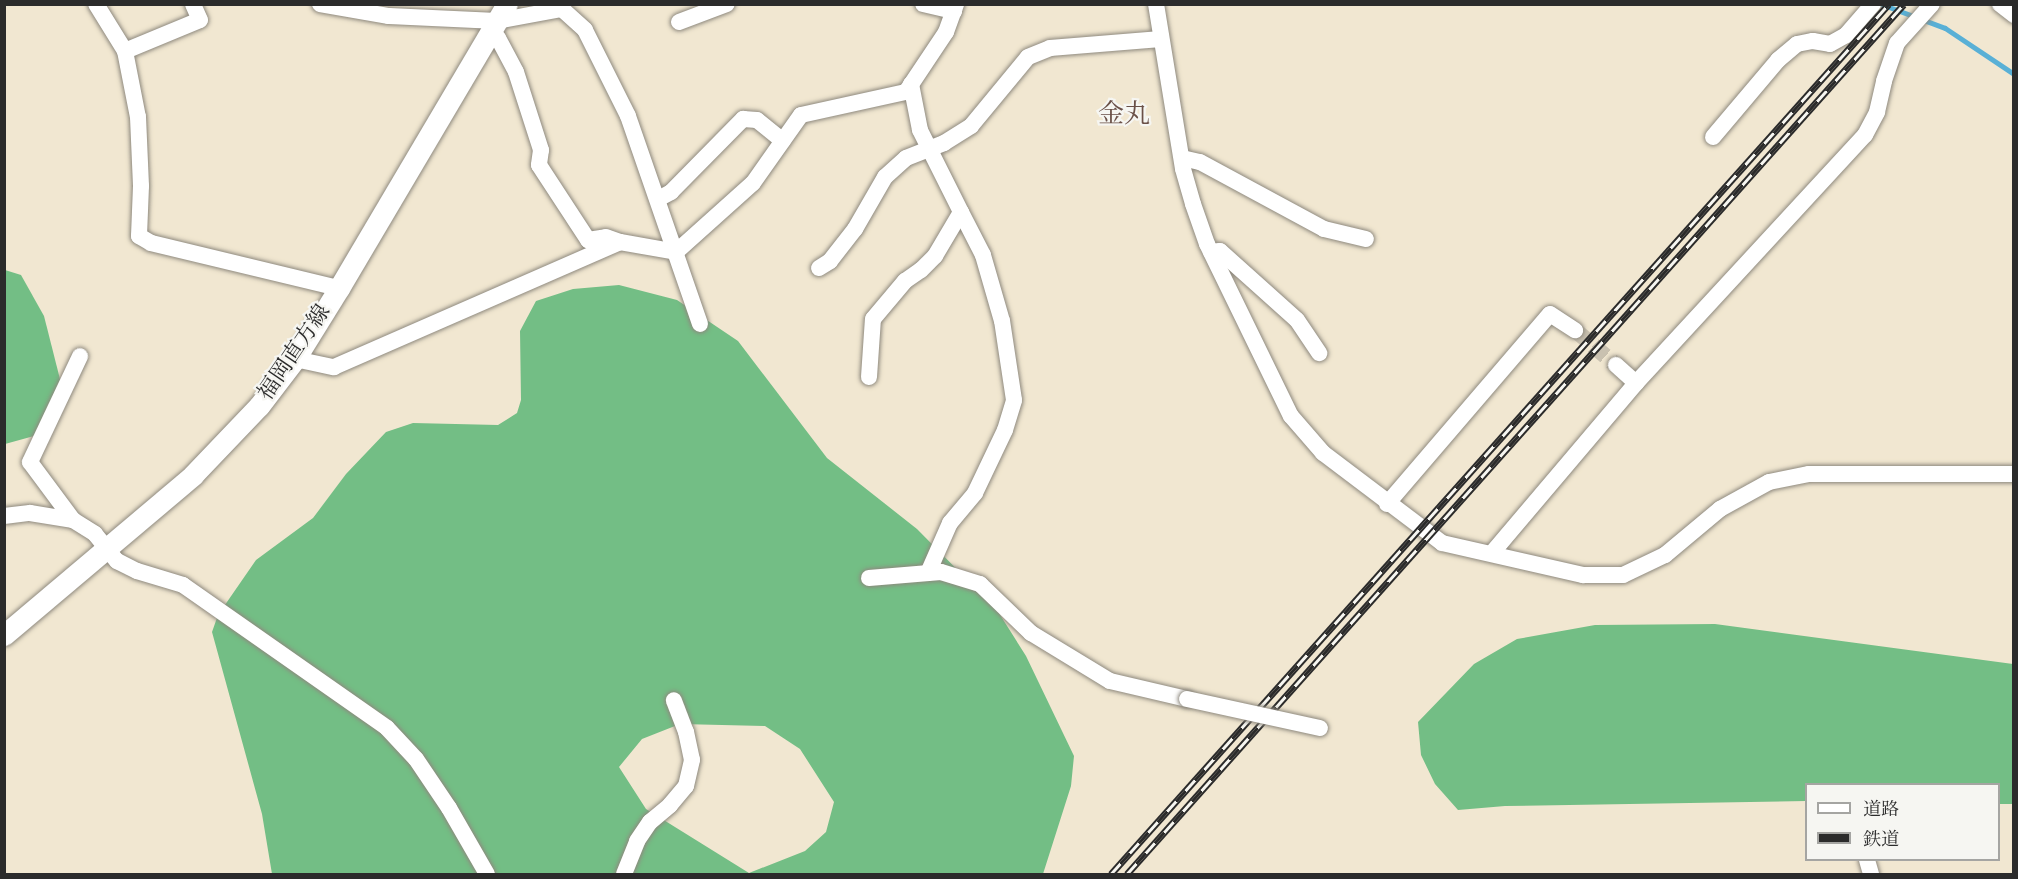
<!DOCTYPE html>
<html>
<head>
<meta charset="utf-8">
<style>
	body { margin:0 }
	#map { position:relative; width:2018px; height:879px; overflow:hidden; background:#f1e7d1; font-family:"IM FELL English","Noto Serif JP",serif }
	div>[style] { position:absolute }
	.forest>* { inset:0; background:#73be85 }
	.stream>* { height:5px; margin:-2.5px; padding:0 2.5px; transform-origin:2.5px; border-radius:2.5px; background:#59b0d6 }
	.minor-tunnel>* { height:16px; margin-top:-8px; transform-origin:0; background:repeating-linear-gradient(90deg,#c9c1b0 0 16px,transparent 0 24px) }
	.roads { filter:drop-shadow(0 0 2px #8e897e) drop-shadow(0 0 2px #8e897e) }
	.minor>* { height:16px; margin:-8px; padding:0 8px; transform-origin:8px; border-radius:8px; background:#fff }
	.major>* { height:21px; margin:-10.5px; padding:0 10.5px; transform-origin:10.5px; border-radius:10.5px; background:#fff }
	.rail>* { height:7px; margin-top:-3.5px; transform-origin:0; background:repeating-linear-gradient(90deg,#f6f6f2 0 14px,#2b2b2b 0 28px); box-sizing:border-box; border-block:2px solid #2b2b2b }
	.bridges { filter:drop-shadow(0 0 2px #8e897e) drop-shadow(0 0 2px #8e897e) }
	.minor-bridge>* { height:16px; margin:-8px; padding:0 8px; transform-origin:8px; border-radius:8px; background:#fff }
	span { translate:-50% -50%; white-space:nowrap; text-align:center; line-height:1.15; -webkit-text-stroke:4.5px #f6f6f2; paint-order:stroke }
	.street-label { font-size:22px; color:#2b2b2b }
	.quarter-label { font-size:26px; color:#6a5047 }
	.frame { position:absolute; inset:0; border:6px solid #2b2b2b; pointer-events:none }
	.legend { position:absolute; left:1805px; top:783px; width:195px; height:78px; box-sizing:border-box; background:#f6f6f2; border:2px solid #a5a5a2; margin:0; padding:8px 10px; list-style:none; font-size:18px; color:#2b2b2b }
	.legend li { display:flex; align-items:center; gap:12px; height:30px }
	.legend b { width:30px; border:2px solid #a5a5a2 }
</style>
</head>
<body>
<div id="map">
	<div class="forest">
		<div style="clip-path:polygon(5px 270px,21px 275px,44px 316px,64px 395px,34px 436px,5px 444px)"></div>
		<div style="clip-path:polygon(evenodd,619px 285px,677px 300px,738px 341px,827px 458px,917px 529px,997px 610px,1026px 656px,1074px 756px,1071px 786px,1043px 874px,272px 874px,262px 814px,212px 632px,218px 615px,256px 560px,313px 518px,346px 474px,386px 432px,413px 423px,498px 425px,517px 413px,521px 400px,520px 331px,536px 301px,573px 289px,619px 285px,680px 724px,765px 726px,800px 749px,834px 802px,826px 832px,805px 851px,749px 873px,646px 809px,619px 767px,642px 739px,680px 724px)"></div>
		<div style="clip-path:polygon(1715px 624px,2013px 664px,2013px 804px,1999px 804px,1998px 784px,1806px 784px,1806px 801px,1505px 806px,1458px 810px,1435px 784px,1421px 755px,1418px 722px,1474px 664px,1517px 639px,1595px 625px)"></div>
	</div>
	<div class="stream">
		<div style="left:1881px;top:4px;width:68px;rotate:20.6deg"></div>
		<div style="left:1945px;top:28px;width:83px;rotate:33.7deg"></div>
	</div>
	<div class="minor-tunnel">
		<div style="left:1575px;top:330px;width:54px;rotate:40.5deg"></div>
	</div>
	<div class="roads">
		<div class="minor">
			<div style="left:96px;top:4px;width:55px;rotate:58.3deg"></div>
			<div style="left:125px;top:51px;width:81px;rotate:-22.5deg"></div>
			<div style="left:200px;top:20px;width:17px;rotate:-114deg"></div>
			<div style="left:320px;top:4px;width:70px;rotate:9.9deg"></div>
			<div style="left:389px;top:16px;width:108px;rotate:2.7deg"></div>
			<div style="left:497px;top:21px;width:66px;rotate:-10.5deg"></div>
			<div style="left:561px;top:4px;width:5px;rotate:79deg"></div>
			<div style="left:562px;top:9px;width:31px;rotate:42deg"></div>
			<div style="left:585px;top:30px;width:96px;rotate:63.4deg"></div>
			<div style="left:628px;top:116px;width:220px;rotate:70.9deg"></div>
			<div style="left:923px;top:4px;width:32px;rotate:13deg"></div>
			<div style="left:1156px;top:4px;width:167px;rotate:80.7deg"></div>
			<div style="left:1183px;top:169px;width:36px;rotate:74deg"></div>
			<div style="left:1193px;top:204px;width:42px;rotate:70.7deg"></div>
			<div style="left:1207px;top:244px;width:191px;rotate:64deg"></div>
			<div style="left:1291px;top:416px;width:49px;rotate:49.1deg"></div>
			<div style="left:1323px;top:453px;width:149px;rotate:37.1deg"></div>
			<div style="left:1442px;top:543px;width:145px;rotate:12.8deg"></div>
			<div style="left:1583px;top:575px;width:40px"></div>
			<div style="left:1623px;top:575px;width:47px;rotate:-25.5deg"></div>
			<div style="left:1665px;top:555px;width:72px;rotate:-39.9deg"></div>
			<div style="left:1720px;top:509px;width:56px;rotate:-28.9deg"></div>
			<div style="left:1769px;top:482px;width:41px;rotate:-11.3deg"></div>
			<div style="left:1809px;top:474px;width:205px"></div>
			<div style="left:2000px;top:4px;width:18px;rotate:38deg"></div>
			<div style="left:679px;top:22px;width:51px;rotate:-20.6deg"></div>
			<div style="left:490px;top:32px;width:10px;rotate:37deg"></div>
			<div style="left:498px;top:38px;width:38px;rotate:62deg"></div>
			<div style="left:516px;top:72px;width:82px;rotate:72.2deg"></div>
			<div style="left:541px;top:150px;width:15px;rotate:98deg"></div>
			<div style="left:539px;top:165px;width:90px;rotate:56.8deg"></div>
			<div style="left:588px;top:240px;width:18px;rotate:-9deg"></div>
			<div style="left:606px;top:237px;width:15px;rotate:20deg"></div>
			<div style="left:125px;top:51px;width:67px;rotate:78.9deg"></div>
			<div style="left:138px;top:117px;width:69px;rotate:87.5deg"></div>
			<div style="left:141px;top:186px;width:50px;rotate:92.3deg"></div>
			<div style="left:139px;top:236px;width:14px;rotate:30deg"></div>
			<div style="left:151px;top:243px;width:193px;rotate:13.5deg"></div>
			<div style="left:1713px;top:137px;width:101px;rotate:-49.8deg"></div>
			<div style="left:1778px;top:60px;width:25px;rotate:-40deg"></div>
			<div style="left:1797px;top:44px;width:16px;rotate:-11deg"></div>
			<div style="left:1813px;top:41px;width:17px;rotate:10deg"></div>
			<div style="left:1830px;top:44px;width:18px;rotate:-29deg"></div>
			<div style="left:1846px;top:35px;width:41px;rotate:-48.9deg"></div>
			<div style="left:1182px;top:158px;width:18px;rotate:13deg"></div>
			<div style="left:1200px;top:162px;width:141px;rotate:28.4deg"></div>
			<div style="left:1324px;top:229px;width:43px;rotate:13.4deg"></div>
			<div style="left:658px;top:199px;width:15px;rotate:-28deg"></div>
			<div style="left:671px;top:192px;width:103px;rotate:-45.4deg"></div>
			<div style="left:743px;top:119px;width:14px;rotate:4deg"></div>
			<div style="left:757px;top:120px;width:33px;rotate:39deg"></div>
			<div style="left:1211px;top:252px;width:9px;rotate:-6deg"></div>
			<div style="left:1220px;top:251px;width:103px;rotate:41.9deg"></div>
			<div style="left:1297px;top:320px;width:40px;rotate:56deg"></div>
			<div style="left:819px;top:268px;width:13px;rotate:-32deg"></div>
			<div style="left:830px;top:261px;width:41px;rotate:-52deg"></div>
			<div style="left:855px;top:229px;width:60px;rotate:-60deg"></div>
			<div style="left:885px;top:177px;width:28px;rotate:-42deg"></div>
			<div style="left:906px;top:158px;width:41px;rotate:-21.5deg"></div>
			<div style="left:944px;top:143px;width:32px;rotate:-32deg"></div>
			<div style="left:971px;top:126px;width:89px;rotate:-50.4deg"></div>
			<div style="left:1028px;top:57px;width:24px;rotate:-22deg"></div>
			<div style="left:1050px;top:48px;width:111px;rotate:-4.6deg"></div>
			<div style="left:295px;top:359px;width:40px;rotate:12deg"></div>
			<div style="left:334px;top:367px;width:312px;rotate:-23.6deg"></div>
			<div style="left:620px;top:242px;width:57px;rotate:10.1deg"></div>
			<div style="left:676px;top:252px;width:103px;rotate:-41.9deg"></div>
			<div style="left:753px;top:183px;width:83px;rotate:-54.8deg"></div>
			<div style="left:801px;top:115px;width:107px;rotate:-12.4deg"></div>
			<div style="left:906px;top:92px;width:72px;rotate:-56.3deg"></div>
			<div style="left:946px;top:32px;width:30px;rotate:-70deg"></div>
			<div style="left:1616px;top:365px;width:27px;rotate:42deg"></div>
			<div style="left:869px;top:377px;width:58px;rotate:-86.1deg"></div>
			<div style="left:873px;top:319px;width:50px;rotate:-49.9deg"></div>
			<div style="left:905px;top:281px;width:19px;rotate:-35deg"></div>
			<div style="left:921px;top:270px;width:20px;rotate:-45deg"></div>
			<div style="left:935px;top:256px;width:51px;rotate:-59.4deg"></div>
			<div style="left:961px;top:212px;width:92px;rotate:-116.6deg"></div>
			<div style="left:920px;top:130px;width:47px;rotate:-101.1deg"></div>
			<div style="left:1387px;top:504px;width:250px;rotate:-49.4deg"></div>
			<div style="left:1550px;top:314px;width:30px;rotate:33deg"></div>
			<div style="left:4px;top:516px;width:26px;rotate:-7deg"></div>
			<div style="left:30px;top:513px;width:44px;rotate:9.2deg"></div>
			<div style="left:73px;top:520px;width:26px;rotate:32deg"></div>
			<div style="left:95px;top:534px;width:35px;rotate:51deg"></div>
			<div style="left:117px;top:561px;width:22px;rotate:27deg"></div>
			<div style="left:137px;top:571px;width:48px;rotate:16.9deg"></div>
			<div style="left:183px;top:585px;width:249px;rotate:35deg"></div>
			<div style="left:387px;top:728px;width:42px;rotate:46.9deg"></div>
			<div style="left:416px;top:759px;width:59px;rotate:56deg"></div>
			<div style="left:449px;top:808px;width:76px;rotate:60.1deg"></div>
			<div style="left:73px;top:520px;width:72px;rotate:-126.6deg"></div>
			<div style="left:30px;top:462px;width:117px;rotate:-64.7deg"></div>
			<div style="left:1492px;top:553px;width:223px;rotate:-49.7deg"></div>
			<div style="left:1636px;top:383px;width:338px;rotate:-47.3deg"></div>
			<div style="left:1865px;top:135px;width:26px;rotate:-62deg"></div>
			<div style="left:1877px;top:112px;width:32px;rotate:-77deg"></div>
			<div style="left:1884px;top:81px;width:40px;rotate:-71.1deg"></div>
			<div style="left:1897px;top:43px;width:52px;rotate:-48.1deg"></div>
			<div style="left:928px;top:573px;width:55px;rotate:-66.3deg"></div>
			<div style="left:950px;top:523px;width:39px;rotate:-50deg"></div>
			<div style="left:975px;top:493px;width:70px;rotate:-64.5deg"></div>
			<div style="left:1005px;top:430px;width:31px;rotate:-73deg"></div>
			<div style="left:1014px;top:400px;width:80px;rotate:-98.6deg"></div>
			<div style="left:1002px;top:321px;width:69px;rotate:-106.1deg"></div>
			<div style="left:983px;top:255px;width:48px;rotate:-117.1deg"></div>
			<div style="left:869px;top:578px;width:72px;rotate:-4.8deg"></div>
			<div style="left:941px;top:572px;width:41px;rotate:17.1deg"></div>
			<div style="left:980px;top:584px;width:71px;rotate:43.9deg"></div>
			<div style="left:1031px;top:633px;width:92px;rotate:31.3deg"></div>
			<div style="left:1110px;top:681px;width:79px;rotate:13.2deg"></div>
			<div style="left:1867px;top:860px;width:15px;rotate:74deg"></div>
			<div style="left:624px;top:874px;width:35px;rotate:-68deg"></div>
			<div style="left:637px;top:841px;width:23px;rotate:-56deg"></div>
			<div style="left:650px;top:822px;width:26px;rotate:-40deg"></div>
			<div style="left:670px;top:805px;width:25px;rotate:-50deg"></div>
			<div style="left:686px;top:786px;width:27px;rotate:-77deg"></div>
			<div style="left:692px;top:760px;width:29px;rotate:-102deg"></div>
			<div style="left:686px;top:732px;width:34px;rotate:-111deg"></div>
		</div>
		<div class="major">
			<div style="left:4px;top:635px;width:248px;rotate:-40.2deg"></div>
			<div style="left:193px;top:475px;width:95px;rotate:-46.3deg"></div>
			<div style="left:259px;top:406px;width:59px;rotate:-52.5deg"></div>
			<div style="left:295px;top:359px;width:84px;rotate:-58.2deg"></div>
			<div style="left:339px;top:288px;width:330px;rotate:-59.4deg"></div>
		</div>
	</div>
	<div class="rail">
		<div style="left:1111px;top:874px;width:1167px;rotate:-48.2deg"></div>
		<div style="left:1127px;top:874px;width:1166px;rotate:-48.23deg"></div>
	</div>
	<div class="bridges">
		<div class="minor-bridge">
			<div style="left:1187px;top:699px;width:136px;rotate:12.3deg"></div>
		</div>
	</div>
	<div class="street-label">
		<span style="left:295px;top:353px;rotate:-56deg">福岡直方線</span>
	</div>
	<div class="quarter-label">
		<span style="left:1124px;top:115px">金丸</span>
	</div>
	<div class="frame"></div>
	<ul class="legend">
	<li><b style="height:8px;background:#fff"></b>道路</li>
	<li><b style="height:8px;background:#2b2b2b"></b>鉄道</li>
	</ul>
</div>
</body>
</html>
